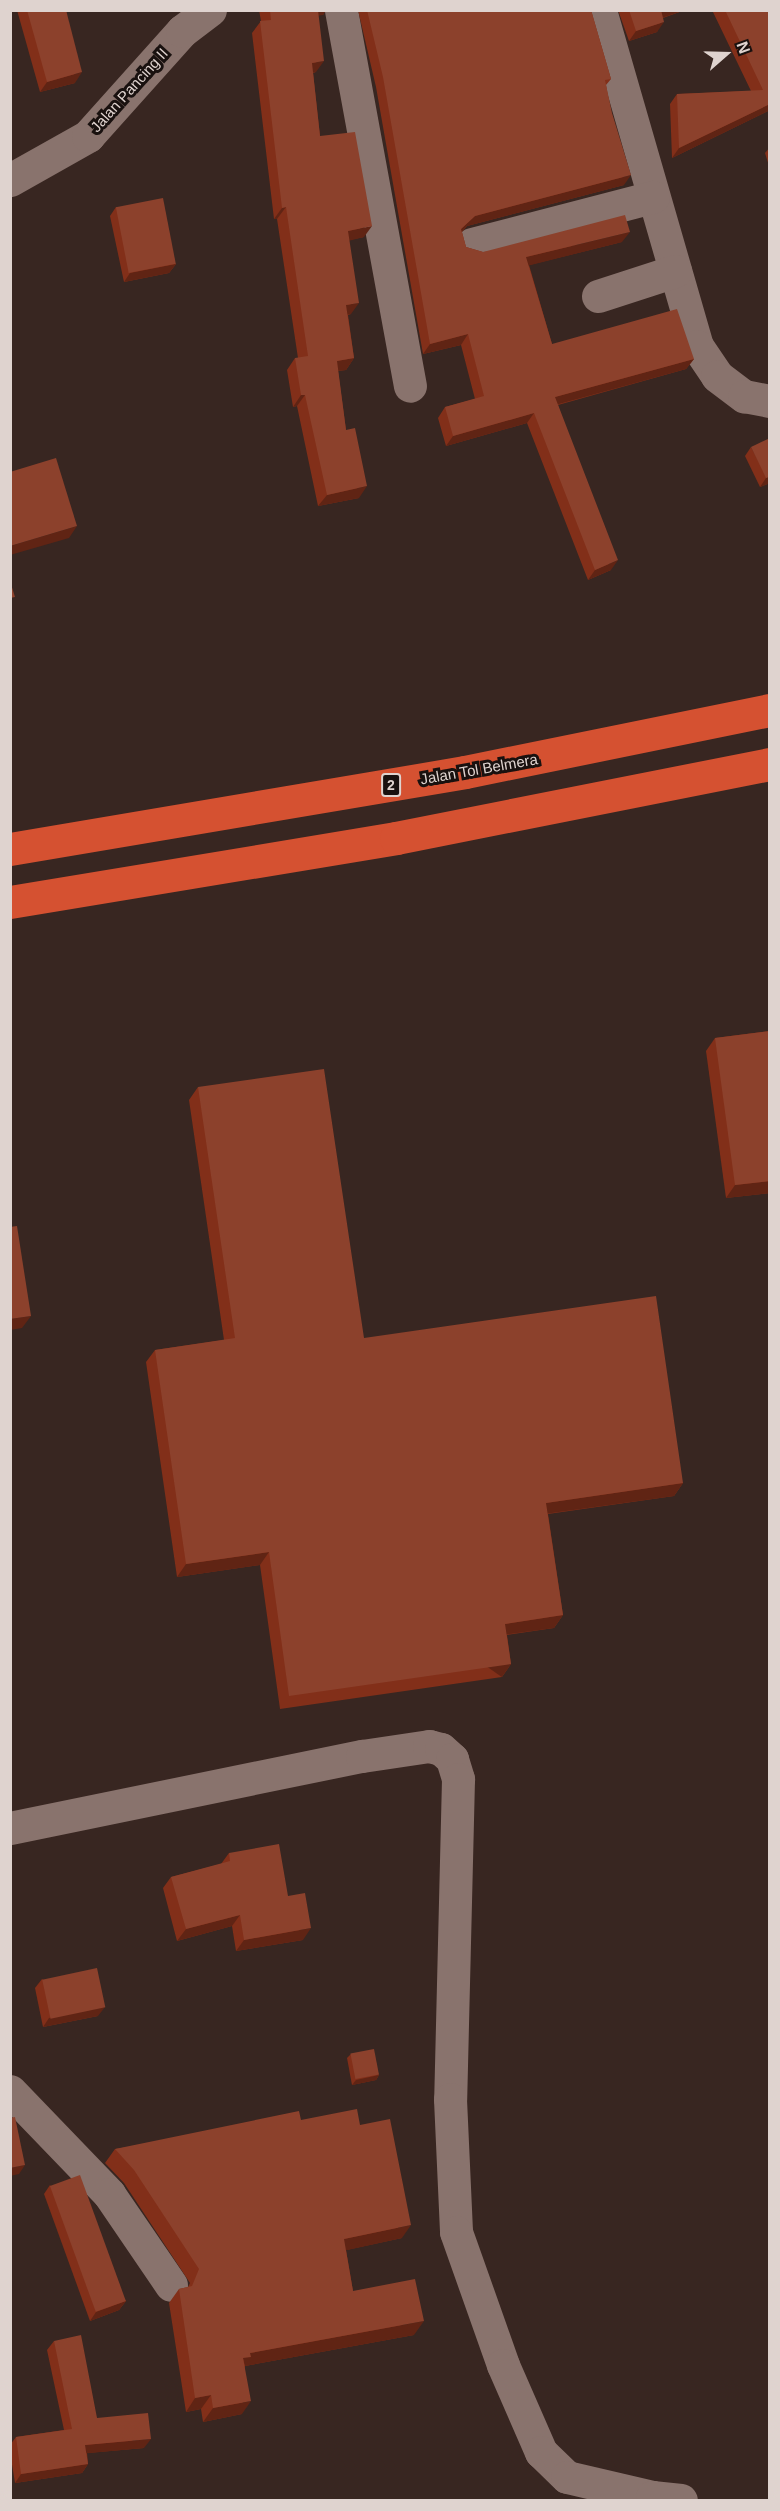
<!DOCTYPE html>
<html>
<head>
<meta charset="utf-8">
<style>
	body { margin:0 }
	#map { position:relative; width:780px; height:2511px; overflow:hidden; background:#382621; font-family:Arial,sans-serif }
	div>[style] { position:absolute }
	.minor>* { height:33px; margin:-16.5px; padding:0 16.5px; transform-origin:16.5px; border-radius:16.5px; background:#89736d }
	.highway>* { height:33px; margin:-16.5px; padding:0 16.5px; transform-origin:16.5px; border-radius:16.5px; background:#d55131 }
	.wall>* { inset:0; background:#822f19 }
	.shaded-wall>* { inset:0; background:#602414; transform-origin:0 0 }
	.building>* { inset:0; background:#8c412c; transform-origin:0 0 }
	span { translate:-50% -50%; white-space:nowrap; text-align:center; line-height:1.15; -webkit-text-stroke:6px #19110f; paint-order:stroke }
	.shield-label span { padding:2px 4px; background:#19110f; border:2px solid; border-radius:4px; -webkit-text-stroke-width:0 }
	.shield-label { font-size:14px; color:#dfd3cf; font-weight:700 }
	.street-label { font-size:15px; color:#dfd3cf }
	.frame { position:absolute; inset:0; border:12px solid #dfd3cf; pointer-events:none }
	.north { position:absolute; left:696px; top:24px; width:60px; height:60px; -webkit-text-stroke:4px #19110f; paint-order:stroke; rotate:70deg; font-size:16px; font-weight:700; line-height:24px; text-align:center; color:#dfd3cf }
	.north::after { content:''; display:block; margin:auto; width:21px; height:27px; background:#dfd3cf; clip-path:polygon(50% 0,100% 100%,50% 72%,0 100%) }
</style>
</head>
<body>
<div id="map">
	<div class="minor">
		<div style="left:341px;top:10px;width:382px;rotate:79.6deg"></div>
		<div style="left:600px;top:10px;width:350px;rotate:73.9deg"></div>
		<div style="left:697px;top:346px;width:36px;rotate:56deg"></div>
		<div style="left:717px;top:376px;width:34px;rotate:37deg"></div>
		<div style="left:744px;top:396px;width:26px;rotate:11deg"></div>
		<div style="left:10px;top:180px;width:90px;rotate:-29.4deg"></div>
		<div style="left:88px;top:136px;width:141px;rotate:-48.2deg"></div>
		<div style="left:182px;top:31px;width:35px;rotate:-37deg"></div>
		<div style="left:472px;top:244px;width:187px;rotate:-14.6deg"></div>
		<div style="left:598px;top:296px;width:81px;rotate:-18deg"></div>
		<div style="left:10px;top:1828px;width:359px;rotate:-11.6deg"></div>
		<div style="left:362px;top:1756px;width:68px;rotate:-8.5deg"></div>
		<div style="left:429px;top:1746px;width:12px;rotate:14deg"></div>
		<div style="left:441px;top:1749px;width:15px;rotate:42deg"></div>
		<div style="left:452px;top:1759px;width:21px;rotate:73deg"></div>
		<div style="left:458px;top:1779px;width:320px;rotate:91.4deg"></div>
		<div style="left:450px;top:2099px;width:133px;rotate:87.4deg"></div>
		<div style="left:456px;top:2232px;width:141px;rotate:70.5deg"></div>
		<div style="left:503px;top:2365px;width:95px;rotate:66.4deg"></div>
		<div style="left:541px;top:2452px;width:36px;rotate:44deg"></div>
		<div style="left:567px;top:2477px;width:87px;rotate:13.2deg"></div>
		<div style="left:652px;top:2497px;width:3px;rotate:90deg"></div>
		<div style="left:10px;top:2091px;width:143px;rotate:46.1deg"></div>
		<div style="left:109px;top:2194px;width:110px;rotate:55.7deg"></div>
		<div style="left:652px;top:2497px;width:29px;rotate:6deg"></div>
	</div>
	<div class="highway">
		<div style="left:10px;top:849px;width:461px;rotate:-9.6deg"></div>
		<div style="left:465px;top:772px;width:311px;rotate:-11.5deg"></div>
		<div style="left:10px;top:902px;width:391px;rotate:-9.4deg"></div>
		<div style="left:396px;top:838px;width:381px;rotate:-11.2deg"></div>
	</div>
	<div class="wall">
		<div style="clip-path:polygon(17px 10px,66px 10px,75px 83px,40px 92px)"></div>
		<div style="clip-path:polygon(259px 10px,326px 10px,323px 15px,318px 15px,316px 72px,313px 73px,320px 136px,364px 237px,349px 240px,351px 314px,348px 315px,354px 358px,346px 370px,338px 371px,346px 430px,359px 498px,318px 506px,297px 406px,293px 407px,287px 370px,295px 358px,298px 358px,277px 219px,274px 219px,252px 33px,261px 21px)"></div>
		<div style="clip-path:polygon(358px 10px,591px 10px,611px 79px,606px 85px,624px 185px,467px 226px,462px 232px,466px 247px,483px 252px,622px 242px,529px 265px,552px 344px,694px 359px,686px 369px,558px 405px,611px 570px,588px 580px,527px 423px,446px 446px,438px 418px,445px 407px,475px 399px,461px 345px,423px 354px,376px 87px)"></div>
		<div style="clip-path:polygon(618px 10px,685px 10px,663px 18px,657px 32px,629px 41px)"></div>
		<div style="clip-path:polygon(712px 10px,770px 10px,770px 110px,672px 158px,670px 104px,677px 94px,751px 91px)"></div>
		<div style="clip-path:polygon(770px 147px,770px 169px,765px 153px)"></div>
		<div style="clip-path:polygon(116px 207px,176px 264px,169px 273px,124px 282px,110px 216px)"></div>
		<div style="clip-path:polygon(751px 447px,770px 483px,760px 487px,745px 456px)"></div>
		<div style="clip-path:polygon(770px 1031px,770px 1193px,726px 1198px,706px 1051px,715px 1038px)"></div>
		<div style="clip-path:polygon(198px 1087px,364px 1338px,683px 1483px,674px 1496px,548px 1514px,563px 1615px,554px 1628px,507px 1635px,511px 1664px,502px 1677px,280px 1709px,260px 1565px,177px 1577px,146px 1362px,155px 1350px,224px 1340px,189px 1100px)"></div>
		<div style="clip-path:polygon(229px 1853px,288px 1896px,303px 1940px,236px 1951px,232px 1926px,177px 1941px,163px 1888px,171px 1877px,221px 1864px)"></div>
		<div style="clip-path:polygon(42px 1979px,98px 2016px,43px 2027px,35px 1988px)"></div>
		<div style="clip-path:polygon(351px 2054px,379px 2075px,376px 2080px,352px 2085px,347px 2058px)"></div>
		<div style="clip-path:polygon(301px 2120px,360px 2125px,402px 2238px,346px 2250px,353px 2291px,414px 2335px,245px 2366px,242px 2414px,203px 2422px,201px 2409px,186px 2412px,169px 2303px,179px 2289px,188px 2287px,190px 2283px,124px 2183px,105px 2163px,115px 2149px)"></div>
		<div style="clip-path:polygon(50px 2185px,126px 2301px,119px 2310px,90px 2321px,44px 2194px)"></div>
		<div style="clip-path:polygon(54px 2341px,97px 2418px,144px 2448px,87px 2453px,88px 2464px,82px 2473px,15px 2483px,10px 2452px,10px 2445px,16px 2437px,64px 2430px,47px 2350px)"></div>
	</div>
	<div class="shaded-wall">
		<div style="clip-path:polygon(314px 10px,326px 10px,323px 15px,309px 17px)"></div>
		<div style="clip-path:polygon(661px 10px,685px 10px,653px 21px)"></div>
		<div style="clip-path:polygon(664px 22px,657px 32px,629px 41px,636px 31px)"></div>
		<div style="clip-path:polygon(324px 61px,316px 72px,304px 74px,312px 63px)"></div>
		<div style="clip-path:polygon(82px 72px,75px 83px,40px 92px,47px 82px)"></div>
		<div style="clip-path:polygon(770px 104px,770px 110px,672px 158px,679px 148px)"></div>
		<div style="clip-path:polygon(631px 175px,624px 185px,467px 226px,454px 240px,461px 229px,475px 216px)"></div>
		<div style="clip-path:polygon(286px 207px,277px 219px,274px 219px,282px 208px)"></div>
		<div style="clip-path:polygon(372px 226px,364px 237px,340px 243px,348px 231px)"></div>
		<div style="clip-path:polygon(630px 232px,622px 242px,519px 268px,526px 257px)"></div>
		<div style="clip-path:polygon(176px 264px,169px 273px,124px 282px,130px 273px)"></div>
		<div style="clip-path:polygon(359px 303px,351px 314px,338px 316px,346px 305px)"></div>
		<div style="clip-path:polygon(468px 334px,461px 345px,423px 354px,430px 344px)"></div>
		<div style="clip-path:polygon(354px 358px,346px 370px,328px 372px,337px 361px)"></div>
		<div style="clip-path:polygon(694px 359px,686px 369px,548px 407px,555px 397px)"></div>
		<div style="clip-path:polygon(301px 395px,305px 395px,297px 406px,293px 407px)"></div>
		<div style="clip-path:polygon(534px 413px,527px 423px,446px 446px,453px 436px)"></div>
		<div style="clip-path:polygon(770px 477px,770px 483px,760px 487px,766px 478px)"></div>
		<div style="clip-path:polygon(367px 486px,359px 498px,318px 506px,327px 495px)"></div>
		<div style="clip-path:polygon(77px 526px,69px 538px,10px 555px,10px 546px)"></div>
		<div style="clip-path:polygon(618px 560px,611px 570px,588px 580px,595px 570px)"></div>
		<div style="clip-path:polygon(770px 1181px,770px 1193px,726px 1198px,735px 1185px)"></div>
		<div style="clip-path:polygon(31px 1316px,22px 1328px,10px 1330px,10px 1319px)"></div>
		<div style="clip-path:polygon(683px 1483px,674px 1496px,537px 1515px,546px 1503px)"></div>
		<div style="clip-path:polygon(269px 1552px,260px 1565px,177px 1577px,186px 1564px)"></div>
		<div style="clip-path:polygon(563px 1615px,554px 1628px,496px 1636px,505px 1624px)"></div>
		<div style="left:511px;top:1664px;width:16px;height:224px;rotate:125deg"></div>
		<div style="clip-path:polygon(240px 1915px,232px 1926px,177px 1941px,186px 1929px)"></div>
		<div style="clip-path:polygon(311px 1928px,303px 1940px,236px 1951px,244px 1940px)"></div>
		<div style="clip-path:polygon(105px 2007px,98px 2016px,43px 2027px,49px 2018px)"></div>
		<div style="clip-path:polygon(379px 2075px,376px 2080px,352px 2085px,356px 2080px)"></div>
		<div style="clip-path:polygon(25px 2165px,19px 2174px,10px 2176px,10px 2168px)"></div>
		<div style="clip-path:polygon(411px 2225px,402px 2238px,334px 2253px,344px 2239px)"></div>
		<div style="clip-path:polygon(126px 2301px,119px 2310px,90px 2321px,96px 2312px)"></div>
		<div style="clip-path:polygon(424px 2321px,414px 2335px,245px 2366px,243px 2358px,250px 2353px)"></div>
		<div style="clip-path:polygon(211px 2395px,201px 2409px,186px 2412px,195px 2398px)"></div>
		<div style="clip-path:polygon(251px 2401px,242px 2414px,203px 2422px,213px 2408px)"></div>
		<div style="clip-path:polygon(151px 2439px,144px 2448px,79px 2454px,85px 2445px)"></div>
		<div style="clip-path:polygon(88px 2464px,82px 2473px,15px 2483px,21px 2474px)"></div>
	</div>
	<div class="building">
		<div style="clip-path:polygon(27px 10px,66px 10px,82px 72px,47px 82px)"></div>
		<div style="clip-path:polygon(270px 10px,318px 10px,324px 61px,312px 63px,320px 136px,355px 132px,372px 226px,348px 231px,359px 303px,346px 305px,354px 358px,337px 361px,346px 430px,355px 428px,367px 486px,327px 495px,305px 395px,301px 395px,295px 358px,308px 356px,286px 207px,282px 208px,260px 21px,271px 20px)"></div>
		<div style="clip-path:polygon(367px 10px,591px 10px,611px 79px,605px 80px,612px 113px,631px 175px,475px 216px,461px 229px,466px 247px,483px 252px,625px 215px,630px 232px,526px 257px,552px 344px,677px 309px,694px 359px,555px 397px,618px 560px,595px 570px,534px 413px,453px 436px,445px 407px,484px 396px,468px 334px,430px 344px,383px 77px)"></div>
		<div style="clip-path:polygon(629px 10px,661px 10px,664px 22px,636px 31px)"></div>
		<div style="clip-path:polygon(725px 10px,770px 10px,770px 104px,679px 148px,677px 94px,763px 90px)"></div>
		<div style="left:163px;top:198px;width:67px;height:48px;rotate:79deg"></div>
		<div style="clip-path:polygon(770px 438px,770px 477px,766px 478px,751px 447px)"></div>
		<div style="clip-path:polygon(56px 458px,77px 526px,10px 546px,10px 472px)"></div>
		<div style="clip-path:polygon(10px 581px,15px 597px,10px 598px)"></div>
		<div style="clip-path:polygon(770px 1031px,770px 1181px,735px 1185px,715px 1038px)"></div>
		<div style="clip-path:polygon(324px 1069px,364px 1338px,656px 1296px,683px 1483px,546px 1503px,563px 1615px,505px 1624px,511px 1664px,289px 1696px,269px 1552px,186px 1564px,155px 1350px,235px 1338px,198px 1087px)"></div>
		<div style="clip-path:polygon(17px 1226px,31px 1316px,10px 1319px,10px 1227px)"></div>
		<div style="clip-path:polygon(279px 1844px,288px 1896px,305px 1893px,311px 1928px,244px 1940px,240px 1915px,186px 1929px,171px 1877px,230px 1861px,229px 1853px)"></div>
		<div style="left:97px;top:1968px;width:40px;height:56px;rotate:78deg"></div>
		<div style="left:374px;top:2049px;width:26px;height:24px;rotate:79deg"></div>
		<div style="clip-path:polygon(357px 2109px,360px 2125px,390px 2119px,411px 2225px,344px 2239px,353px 2291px,415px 2279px,424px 2321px,250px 2353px,251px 2357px,243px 2358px,251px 2401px,213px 2408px,211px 2395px,195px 2398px,179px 2289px,192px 2286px,199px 2269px,134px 2170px,115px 2149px,299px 2111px,301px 2120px)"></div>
		<div style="clip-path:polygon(15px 2117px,25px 2165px,10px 2168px,10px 2118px)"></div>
		<div style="left:80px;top:2175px;width:134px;height:32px;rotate:70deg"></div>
		<div style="clip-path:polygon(81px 2335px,97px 2418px,148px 2413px,151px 2439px,85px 2445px,88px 2464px,21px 2474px,16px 2437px,72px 2429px,54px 2341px)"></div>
	</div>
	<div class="shield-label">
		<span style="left:391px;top:785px">2</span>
	</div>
	<div class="street-label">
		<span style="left:129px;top:90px;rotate:-48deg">Jalan Pancing II</span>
		<span style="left:479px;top:769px;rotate:-10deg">Jalan Tol Belmera</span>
	</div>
	<div class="frame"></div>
	<div class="north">N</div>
</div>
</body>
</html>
